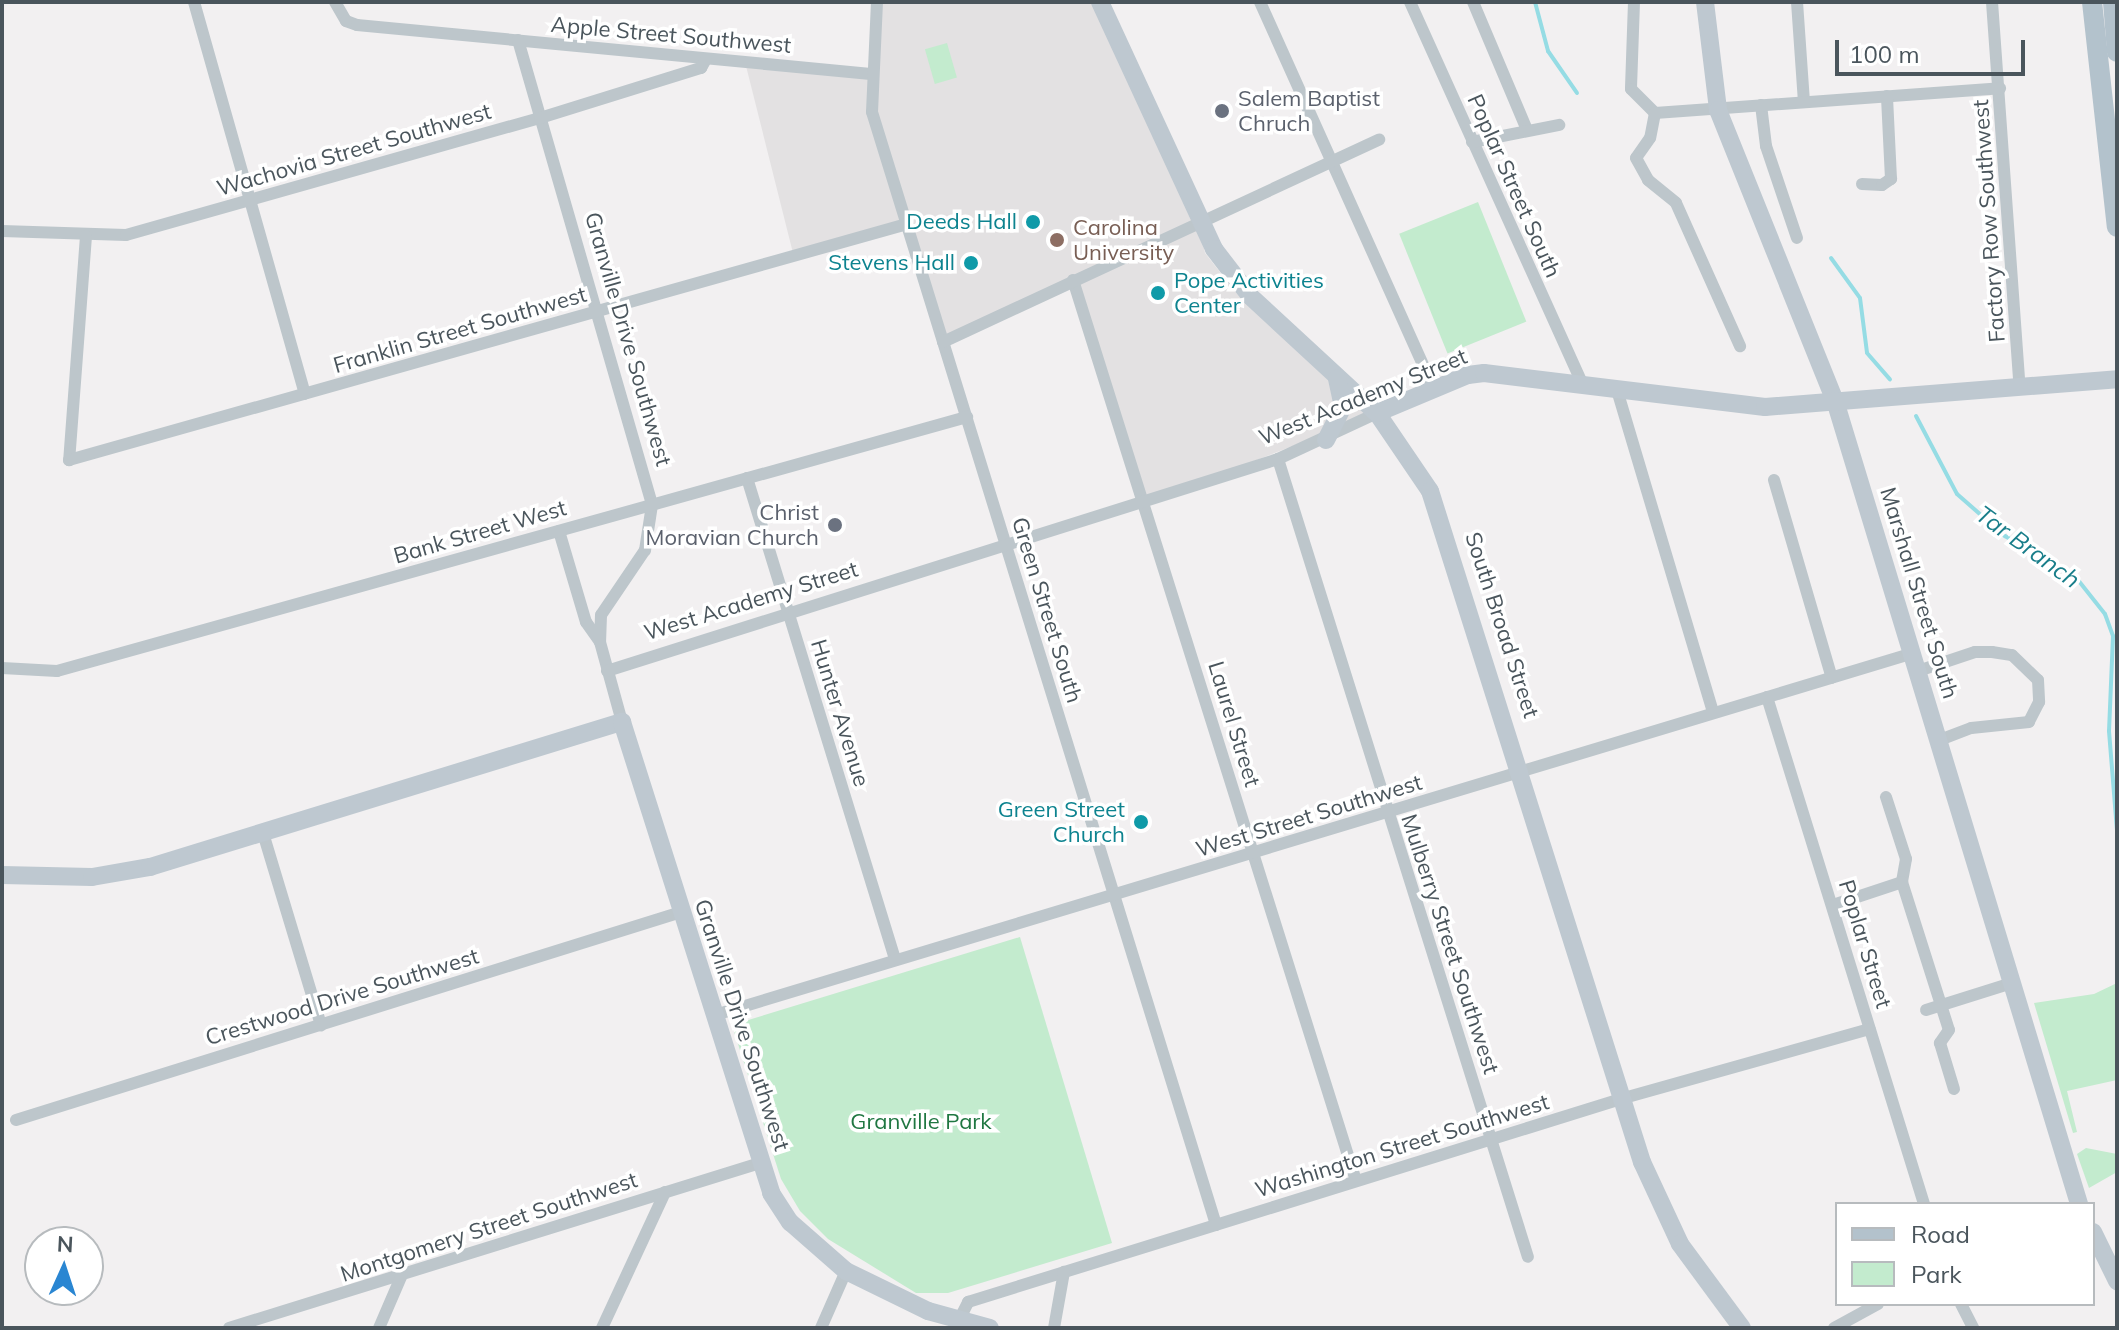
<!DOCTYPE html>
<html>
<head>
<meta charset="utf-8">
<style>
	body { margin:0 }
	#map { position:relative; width:2119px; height:1330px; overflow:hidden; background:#f2f0f1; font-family:Mulish,sans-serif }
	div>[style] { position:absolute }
	.education>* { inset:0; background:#e3e1e2 }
	.green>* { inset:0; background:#c3ebce; transform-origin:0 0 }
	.stream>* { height:4px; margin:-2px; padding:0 2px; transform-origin:2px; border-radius:2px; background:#95dce4 }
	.street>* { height:12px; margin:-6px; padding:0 6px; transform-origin:6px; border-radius:6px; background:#bdc6cb }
	.secondary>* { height:18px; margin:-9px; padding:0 9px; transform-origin:9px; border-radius:9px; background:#bec8d0 }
	.primary>* { height:20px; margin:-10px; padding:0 10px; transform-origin:10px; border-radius:10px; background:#b3c2cc }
	.dots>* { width:22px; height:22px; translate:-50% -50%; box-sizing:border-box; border:4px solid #fff; border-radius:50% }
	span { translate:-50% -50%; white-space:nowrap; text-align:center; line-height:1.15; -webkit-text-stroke:7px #fff; paint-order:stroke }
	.street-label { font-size:22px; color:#4a555c }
	.worship-label { font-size:22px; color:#5b616d }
	.left { translate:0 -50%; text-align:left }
	.right { translate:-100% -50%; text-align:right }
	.culture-label { font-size:22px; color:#0d838f }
	.education-label { font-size:22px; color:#785e54 }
	.park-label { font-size:22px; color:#207742 }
	.water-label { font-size:24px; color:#197e8a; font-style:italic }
	.frame { position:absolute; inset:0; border:4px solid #4a555c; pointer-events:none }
	.legend { position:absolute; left:1835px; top:1202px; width:260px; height:104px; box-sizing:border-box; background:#fff; border:2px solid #b7bbbe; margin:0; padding:10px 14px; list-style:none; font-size:24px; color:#4a555c }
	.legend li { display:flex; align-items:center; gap:16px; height:40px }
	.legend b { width:40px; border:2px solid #b7bbbe }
	.north { position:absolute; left:24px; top:1226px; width:80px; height:80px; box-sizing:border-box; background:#fff; border:2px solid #b7bbbe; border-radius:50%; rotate:3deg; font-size:22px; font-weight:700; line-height:32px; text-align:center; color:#4a555c }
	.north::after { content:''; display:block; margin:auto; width:28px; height:36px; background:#2a86d2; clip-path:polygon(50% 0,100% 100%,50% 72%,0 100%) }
	.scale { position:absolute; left:1835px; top:40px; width:190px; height:36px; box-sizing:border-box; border:4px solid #4a555c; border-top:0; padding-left:10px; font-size:24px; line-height:28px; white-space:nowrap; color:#4a555c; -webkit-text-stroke:6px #fff; paint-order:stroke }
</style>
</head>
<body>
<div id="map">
	<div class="education">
		<div style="clip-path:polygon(877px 2px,1100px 2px,1198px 220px,1205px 253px,1230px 285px,1377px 413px,1144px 504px,1073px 280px,943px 342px,907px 225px,794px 257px,745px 62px,871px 74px)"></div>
	</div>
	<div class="green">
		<div style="left:947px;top:43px;width:36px;height:23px;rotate:74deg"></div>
		<div style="left:1478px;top:202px;width:129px;height:85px;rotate:68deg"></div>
		<div style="clip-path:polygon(1020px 937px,1112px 1243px,948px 1293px,916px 1293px,828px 1239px,800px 1211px,781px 1179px,732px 1025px)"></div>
		<div style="clip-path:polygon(2117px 983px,2117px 1080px,2067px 1091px,2077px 1132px,2073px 1133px,2034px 1003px,2094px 994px)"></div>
		<div style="clip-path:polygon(2086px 1148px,2117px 1154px,2117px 1172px,2089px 1188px,2077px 1154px)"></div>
	</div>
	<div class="stream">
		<div style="left:1535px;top:2px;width:51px;rotate:75.1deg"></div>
		<div style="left:1548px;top:51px;width:51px;rotate:55.4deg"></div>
		<div style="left:1831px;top:258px;width:49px;rotate:54.1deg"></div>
		<div style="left:1860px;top:298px;width:55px;rotate:82.7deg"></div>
		<div style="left:1867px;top:353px;width:35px;rotate:49deg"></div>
		<div style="left:1916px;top:416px;width:88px;rotate:62.3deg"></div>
		<div style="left:1957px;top:494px;width:64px;rotate:41.2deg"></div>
		<div style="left:2005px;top:536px;width:85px;rotate:31.1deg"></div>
		<div style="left:2078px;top:580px;width:43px;rotate:51.5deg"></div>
		<div style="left:2105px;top:614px;width:23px;rotate:70deg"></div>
		<div style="left:2113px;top:636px;width:95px;rotate:92.4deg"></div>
		<div style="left:2109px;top:731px;width:99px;rotate:85.4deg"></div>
	</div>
	<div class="street">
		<div style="left:194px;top:2px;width:407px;rotate:74.2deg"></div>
		<div style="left:335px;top:2px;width:22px;rotate:60deg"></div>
		<div style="left:346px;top:21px;width:12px;rotate:20deg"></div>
		<div style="left:357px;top:25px;width:516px;rotate:5.45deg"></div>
		<div style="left:877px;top:2px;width:110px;rotate:92.6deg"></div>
		<div style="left:872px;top:112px;width:1165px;rotate:72.82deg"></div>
		<div style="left:1260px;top:2px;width:424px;rotate:65.8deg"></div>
		<div style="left:1410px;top:2px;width:421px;rotate:65.7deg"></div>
		<div style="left:1473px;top:2px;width:139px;rotate:67.1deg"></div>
		<div style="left:1634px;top:2px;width:87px;rotate:92deg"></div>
		<div style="left:1631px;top:89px;width:34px;rotate:45deg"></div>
		<div style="left:1797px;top:2px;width:100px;rotate:86deg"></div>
		<div style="left:1992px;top:2px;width:388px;rotate:85.9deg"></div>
		<div style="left:518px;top:40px;width:484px;rotate:73.9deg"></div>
		<div style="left:652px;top:505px;width:46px;rotate:98.8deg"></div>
		<div style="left:645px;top:550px;width:78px;rotate:124.1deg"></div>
		<div style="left:601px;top:615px;width:27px;rotate:92deg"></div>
		<div style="left:600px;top:642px;width:83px;rotate:74.6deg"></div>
		<div style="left:1761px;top:105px;width:41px;rotate:83deg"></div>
		<div style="left:1766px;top:146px;width:97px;rotate:71.4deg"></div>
		<div style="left:1655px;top:113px;width:346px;rotate:-4.1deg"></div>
		<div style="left:1655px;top:113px;width:25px;rotate:101deg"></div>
		<div style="left:1650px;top:138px;width:24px;rotate:125deg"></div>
		<div style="left:1636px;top:158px;width:25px;rotate:61deg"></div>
		<div style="left:1648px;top:180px;width:36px;rotate:39deg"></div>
		<div style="left:1676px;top:203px;width:157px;rotate:65.9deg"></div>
		<div style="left:1472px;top:142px;width:89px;rotate:-11.1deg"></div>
		<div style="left:1862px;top:184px;width:20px;rotate:3deg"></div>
		<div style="left:1882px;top:185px;width:11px;rotate:-34deg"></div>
		<div style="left:1891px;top:179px;width:83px;rotate:-92.8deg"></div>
		<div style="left:2px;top:231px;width:124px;rotate:1.8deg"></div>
		<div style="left:126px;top:235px;width:430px;rotate:-15.8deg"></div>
		<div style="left:540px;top:118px;width:169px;rotate:-17.3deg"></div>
		<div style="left:701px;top:68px;width:10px;rotate:-61deg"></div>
		<div style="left:86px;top:236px;width:225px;rotate:94.3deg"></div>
		<div style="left:69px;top:460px;width:871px;rotate:-15.73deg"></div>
		<div style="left:1073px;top:280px;width:944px;rotate:72.56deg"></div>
		<div style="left:943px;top:342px;width:481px;rotate:-24.9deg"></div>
		<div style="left:1617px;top:390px;width:336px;rotate:73.4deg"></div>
		<div style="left:1278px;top:459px;width:836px;rotate:72.61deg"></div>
		<div style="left:747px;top:478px;width:503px;rotate:72.9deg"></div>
		<div style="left:1774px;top:480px;width:206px;rotate:73.7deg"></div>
		<div style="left:559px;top:531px;width:95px;rotate:73.5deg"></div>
		<div style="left:586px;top:622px;width:24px;rotate:55deg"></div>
		<div style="left:2px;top:668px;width:55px;rotate:3.1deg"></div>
		<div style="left:57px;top:671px;width:945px;rotate:-15.6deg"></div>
		<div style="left:607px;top:671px;width:704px;rotate:-17.53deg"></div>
		<div style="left:1278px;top:459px;width:109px;rotate:-24.9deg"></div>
		<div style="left:1918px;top:671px;width:60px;rotate:-18.4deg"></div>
		<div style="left:1975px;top:652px;width:17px"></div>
		<div style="left:1992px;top:652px;width:20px;rotate:9deg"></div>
		<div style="left:2012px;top:655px;width:36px;rotate:44deg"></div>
		<div style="left:2038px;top:680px;width:22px;rotate:87deg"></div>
		<div style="left:2039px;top:702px;width:22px;rotate:117deg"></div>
		<div style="left:2029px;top:722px;width:58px;rotate:174.1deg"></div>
		<div style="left:1971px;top:728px;width:34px;rotate:159deg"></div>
		<div style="left:1767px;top:697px;width:531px;rotate:72.79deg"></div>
		<div style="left:1886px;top:797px;width:65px;rotate:72.1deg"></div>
		<div style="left:1906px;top:859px;width:23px;rotate:100deg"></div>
		<div style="left:1902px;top:882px;width:155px;rotate:72.4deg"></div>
		<div style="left:1949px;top:1030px;width:16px;rotate:125deg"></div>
		<div style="left:1940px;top:1043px;width:48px;rotate:73.1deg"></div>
		<div style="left:263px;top:833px;width:201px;rotate:73.2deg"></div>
		<div style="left:1833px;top:905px;width:73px;rotate:-18.4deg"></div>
		<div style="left:1926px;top:1010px;width:90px;rotate:-17.4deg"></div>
		<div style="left:715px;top:1015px;width:1251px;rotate:-16.81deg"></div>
		<div style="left:16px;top:1120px;width:697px;rotate:-17.37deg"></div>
		<div style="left:1961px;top:1304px;width:27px;rotate:63deg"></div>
		<div style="left:957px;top:1324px;width:25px;rotate:-63deg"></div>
		<div style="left:968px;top:1302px;width:687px;rotate:-17.27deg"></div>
		<div style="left:1624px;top:1098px;width:255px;rotate:-15.7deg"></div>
		<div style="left:229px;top:1328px;width:556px;rotate:-17.26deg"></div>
		<div style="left:379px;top:1328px;width:56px;rotate:-66.7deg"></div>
		<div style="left:602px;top:1328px;width:150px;rotate:-65.1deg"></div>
		<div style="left:821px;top:1328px;width:62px;rotate:-66.3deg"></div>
		<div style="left:1054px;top:1328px;width:57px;rotate:-79.9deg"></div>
		<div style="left:1834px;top:1328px;width:50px;rotate:-28.6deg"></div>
	</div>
	<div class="secondary">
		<div style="left:1100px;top:2px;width:272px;rotate:65.2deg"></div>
		<div style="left:1214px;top:249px;width:59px;rotate:52.5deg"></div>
		<div style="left:1250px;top:296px;width:173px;rotate:42.7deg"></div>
		<div style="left:1377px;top:413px;width:94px;rotate:55.8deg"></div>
		<div style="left:1430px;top:491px;width:704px;rotate:72.47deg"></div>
		<div style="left:1642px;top:1162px;width:90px;rotate:65.1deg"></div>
		<div style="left:1680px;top:1244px;width:104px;rotate:53.6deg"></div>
		<div style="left:1705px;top:2px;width:109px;rotate:83.1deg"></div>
		<div style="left:1718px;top:110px;width:317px;rotate:68.1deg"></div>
		<div style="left:1836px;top:404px;width:836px;rotate:73.1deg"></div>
		<div style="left:1377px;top:413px;width:99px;rotate:-22.7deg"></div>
		<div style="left:1468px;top:375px;width:16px;rotate:-7deg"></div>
		<div style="left:1484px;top:373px;width:283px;rotate:6.9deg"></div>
		<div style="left:1765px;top:407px;width:353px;rotate:-4.5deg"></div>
		<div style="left:1326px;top:440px;width:37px;rotate:-63deg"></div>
		<div style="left:1343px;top:407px;width:29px;rotate:-102deg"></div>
		<div style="left:2px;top:875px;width:90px;rotate:1.3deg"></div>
		<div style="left:92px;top:877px;width:59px;rotate:-9.8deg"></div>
		<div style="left:150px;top:867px;width:494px;rotate:-17.1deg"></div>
		<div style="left:622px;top:722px;width:494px;rotate:72.4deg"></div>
		<div style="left:771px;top:1193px;width:35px;rotate:57deg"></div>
		<div style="left:790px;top:1222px;width:74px;rotate:41.2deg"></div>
		<div style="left:846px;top:1271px;width:91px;rotate:26deg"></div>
		<div style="left:928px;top:1311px;width:64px;rotate:15.3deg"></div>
		<div style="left:2093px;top:1232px;width:55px;rotate:63.9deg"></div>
	</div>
	<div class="primary">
		<div style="left:2092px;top:2px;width:226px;rotate:83.7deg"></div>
		<div style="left:2113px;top:2px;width:50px;rotate:85.4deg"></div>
	</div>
	<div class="dots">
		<div style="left:1222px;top:111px;background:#6b7280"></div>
		<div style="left:1033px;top:222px;background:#0f9aa8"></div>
		<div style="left:1057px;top:240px;background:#8d6e63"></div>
		<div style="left:971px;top:263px;background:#0f9aa8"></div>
		<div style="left:1158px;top:293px;background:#0f9aa8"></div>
		<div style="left:835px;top:525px;background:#6b7280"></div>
		<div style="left:1141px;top:822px;background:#0f9aa8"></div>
	</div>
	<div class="street-label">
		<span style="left:671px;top:35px;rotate:5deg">Apple Street Southwest</span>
		<span style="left:354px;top:150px;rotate:-16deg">Wachovia Street Southwest</span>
		<span style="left:1514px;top:186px;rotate:66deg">Poplar Street South</span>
		<span style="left:1989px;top:221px;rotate:-94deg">Factory Row Southwest</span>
		<span style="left:460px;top:330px;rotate:-16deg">Franklin Street Southwest</span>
		<span style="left:628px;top:339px;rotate:74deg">Granville Drive Southwest</span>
		<span style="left:1363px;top:397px;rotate:-22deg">West Academy Street</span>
		<span style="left:480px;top:532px;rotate:-16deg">Bank Street West</span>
		<span style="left:1919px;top:593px;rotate:73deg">Marshall Street South</span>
		<span style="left:751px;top:601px;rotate:-17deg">West Academy Street</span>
		<span style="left:1047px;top:610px;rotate:73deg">Green Street South</span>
		<span style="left:1502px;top:625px;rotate:72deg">South Broad Street</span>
		<span style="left:840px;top:713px;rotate:73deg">Hunter Avenue</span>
		<span style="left:1234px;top:724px;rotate:73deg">Laurel Street</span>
		<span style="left:1309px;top:816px;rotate:-17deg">West Street Southwest</span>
		<span style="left:1450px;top:944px;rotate:72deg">Mulberry Street Southwest</span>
		<span style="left:1865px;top:944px;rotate:73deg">Poplar Street</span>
		<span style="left:342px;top:997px;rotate:-17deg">Crestwood Drive Southwest</span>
		<span style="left:742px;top:1025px;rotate:72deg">Granville Drive Southwest</span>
		<span style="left:1402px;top:1146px;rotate:-17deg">Washington Street Southwest</span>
		<span style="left:489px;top:1227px;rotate:-18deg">Montgomery Street Southwest</span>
	</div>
	<div class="worship-label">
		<span class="left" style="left:1238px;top:111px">Salem Baptist<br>Chruch</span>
		<span class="right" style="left:819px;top:525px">Christ<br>Moravian Church</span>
	</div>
	<div class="culture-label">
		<span class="right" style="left:1017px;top:222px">Deeds Hall</span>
		<span class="right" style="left:955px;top:263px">Stevens Hall</span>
		<span class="left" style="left:1174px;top:293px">Pope Activities<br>Center</span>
		<span class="right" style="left:1125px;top:822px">Green Street<br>Church</span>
	</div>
	<div class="education-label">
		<span class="left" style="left:1073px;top:240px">Carolina<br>University</span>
	</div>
	<div class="park-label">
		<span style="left:921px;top:1122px">Granville Park</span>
	</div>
	<div class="water-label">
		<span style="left:2028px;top:547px;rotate:36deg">Tar Branch</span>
	</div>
	<div class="frame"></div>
	<ul class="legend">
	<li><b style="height:10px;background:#b3c2cc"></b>Road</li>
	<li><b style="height:22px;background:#c3ebce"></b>Park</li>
	</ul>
	<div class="north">N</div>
	<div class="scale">100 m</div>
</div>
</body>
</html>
